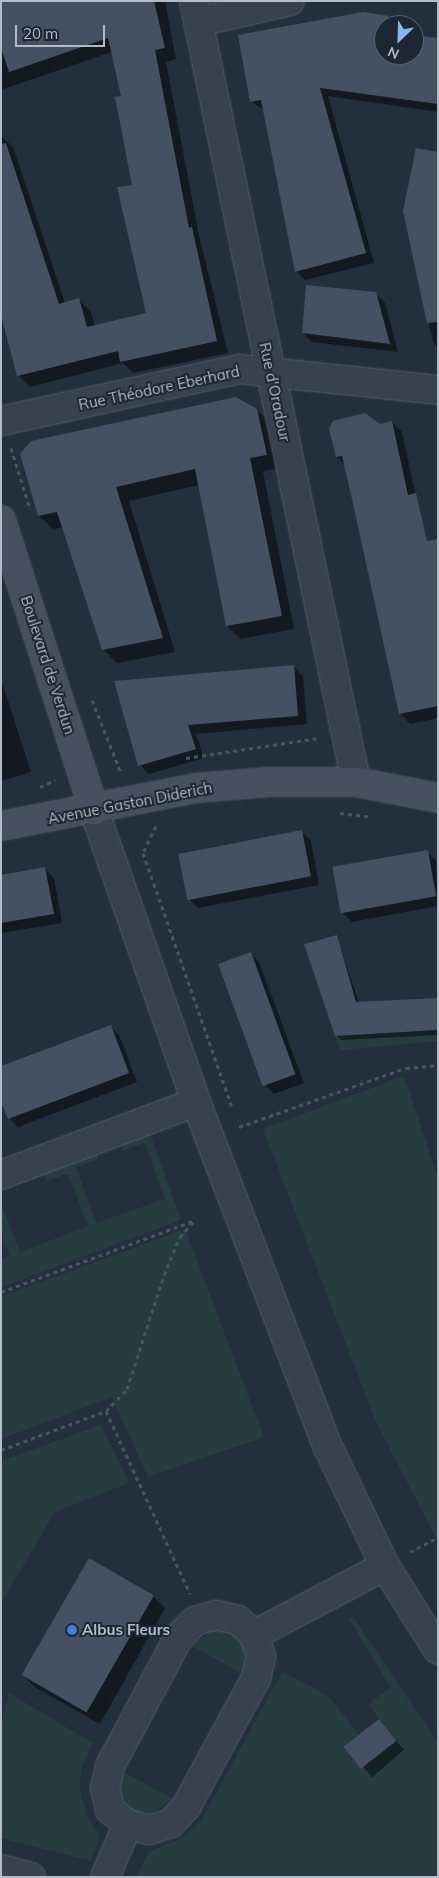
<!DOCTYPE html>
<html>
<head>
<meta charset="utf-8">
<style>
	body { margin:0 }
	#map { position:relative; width:439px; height:1878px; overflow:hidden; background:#242f3e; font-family:Mulish,sans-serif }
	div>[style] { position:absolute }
	.green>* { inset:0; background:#263c3f }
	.shadow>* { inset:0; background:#0007; transform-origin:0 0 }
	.building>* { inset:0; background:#455162; transform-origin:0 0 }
	.path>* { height:3px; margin-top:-1.5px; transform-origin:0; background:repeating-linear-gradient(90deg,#44595c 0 4px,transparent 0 8px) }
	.roads { filter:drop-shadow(0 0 1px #565f6c) drop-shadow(0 0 1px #565f6c) }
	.street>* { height:28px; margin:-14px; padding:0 14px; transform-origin:14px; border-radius:14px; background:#38414e }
	.secondary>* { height:28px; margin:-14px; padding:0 14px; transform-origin:14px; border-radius:14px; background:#465061 }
	.dots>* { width:14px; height:14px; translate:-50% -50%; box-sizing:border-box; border:2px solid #1d2633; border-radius:50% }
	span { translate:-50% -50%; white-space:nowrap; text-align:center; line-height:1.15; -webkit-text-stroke:4px #1d2633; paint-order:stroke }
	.street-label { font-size:15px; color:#b4bcc9 }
	.poi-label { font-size:15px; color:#b4bcc9; font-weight:700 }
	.left { translate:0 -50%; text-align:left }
	.frame { position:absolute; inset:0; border:2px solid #b4bcc9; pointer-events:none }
	.north { position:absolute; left:374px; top:15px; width:50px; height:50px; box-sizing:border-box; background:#1d2633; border:1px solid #59626f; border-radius:50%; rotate:204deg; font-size:14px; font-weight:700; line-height:20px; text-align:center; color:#b4bcc9 }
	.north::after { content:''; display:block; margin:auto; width:18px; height:22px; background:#8ab4f8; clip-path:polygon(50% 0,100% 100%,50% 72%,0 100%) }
	.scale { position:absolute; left:15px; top:25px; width:90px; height:22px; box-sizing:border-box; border:2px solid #b4bcc9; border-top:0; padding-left:6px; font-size:15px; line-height:18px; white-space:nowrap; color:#b4bcc9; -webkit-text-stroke:4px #1d2633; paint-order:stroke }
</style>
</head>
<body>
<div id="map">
	<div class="green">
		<div style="clip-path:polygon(438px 1030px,438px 1041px,341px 1050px,335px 1036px)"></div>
		<div style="clip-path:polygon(404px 1076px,438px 1178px,438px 1542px,376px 1422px,263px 1129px)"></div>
		<div style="clip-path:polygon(150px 1133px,181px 1220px,1px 1287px,1px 1259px,10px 1255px,1px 1234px,1px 1203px,20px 1252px,88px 1226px,68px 1174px,47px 1181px,44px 1172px,96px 1152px,98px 1159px,76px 1167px,96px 1223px,165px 1199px,145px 1143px,124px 1150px,122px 1143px)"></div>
		<div style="clip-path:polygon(185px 1229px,264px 1437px,148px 1477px,112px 1397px,1px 1439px,1px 1297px)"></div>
		<div style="clip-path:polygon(101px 1425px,129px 1483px,55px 1512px,1px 1603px,1px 1461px)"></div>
		<div style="clip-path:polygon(353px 1617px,438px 1742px,438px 1877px,137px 1877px,148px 1852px,183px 1838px,202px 1819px,282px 1672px,326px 1694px,360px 1735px,344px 1747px,361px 1768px,396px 1741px,368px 1704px,391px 1688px,349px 1619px)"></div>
		<div style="clip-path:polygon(213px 1630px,230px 1630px,242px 1640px,248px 1655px,243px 1674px,192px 1646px)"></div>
		<div style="clip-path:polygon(9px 1693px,93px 1743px,81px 1769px,80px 1789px,87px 1817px,100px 1836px,91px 1861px,1px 1838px,1px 1725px)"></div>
		<div style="clip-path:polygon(122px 1771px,173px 1799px,151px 1814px,133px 1812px,118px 1791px)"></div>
	</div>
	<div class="shadow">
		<div style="clip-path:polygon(1px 1px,165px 1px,176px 59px,166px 62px,199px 235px,228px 353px,133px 373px,123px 363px,30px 387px,18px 375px,1px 310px,1px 136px,13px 147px,65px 303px,79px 300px,91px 312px,95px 326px,148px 314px,123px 97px,112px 52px,1px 90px)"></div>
		<div style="clip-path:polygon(388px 17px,396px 25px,384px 25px,384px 55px,414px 55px,414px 36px,438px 40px,438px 112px,328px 96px,374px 263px,305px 280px,296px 271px,264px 110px,251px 102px)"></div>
		<div style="clip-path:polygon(438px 153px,438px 347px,433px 342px,404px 211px)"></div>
		<div style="clip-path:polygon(376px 294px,385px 303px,398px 352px,312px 342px,303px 333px)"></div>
		<div style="clip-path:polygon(257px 410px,271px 424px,279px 468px,263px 471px,294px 629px,241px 639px,227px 626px,199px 485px,129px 501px,175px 652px,117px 663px,103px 649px,63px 527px,53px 529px,39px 516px)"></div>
		<div style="clip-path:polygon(392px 422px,402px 432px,438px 598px,438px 718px,410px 724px,400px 713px,345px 465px,337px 457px,380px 425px)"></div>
		<div style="clip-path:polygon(294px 667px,303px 676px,307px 724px,196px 734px,204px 758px,149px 774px,140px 765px,116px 682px)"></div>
		<div style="clip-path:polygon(1px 679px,31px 772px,1px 781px)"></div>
		<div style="clip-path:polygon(302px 832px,311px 841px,319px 885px,198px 908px,189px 899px)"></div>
		<div style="clip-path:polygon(427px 852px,436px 861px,438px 906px,352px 922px,343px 913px,335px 869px)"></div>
		<div style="clip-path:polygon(45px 869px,54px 878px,62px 923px,1px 933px,1px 876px)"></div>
		<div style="clip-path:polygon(337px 936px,359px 1003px,438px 999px,438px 1035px,341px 1040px,336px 1035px)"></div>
		<div style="clip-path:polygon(250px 953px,259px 962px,304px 1083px,274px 1094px,265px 1085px)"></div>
		<div style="clip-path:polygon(110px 1026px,119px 1035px,137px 1082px,18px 1127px,9px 1118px)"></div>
		<div style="clip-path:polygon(153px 1596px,165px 1608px,100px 1724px,36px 1688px,24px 1676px)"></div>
		<div style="left:379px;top:1721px;width:38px;height:42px;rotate:49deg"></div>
	</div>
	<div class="building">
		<div style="clip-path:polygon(1px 1px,154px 1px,165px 48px,155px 50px,189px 228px,192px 227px,217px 341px,120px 362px,118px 351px,17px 376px,1px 315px,1px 144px,6px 143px,59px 304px,79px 298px,87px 327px,146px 313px,117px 187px,132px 185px,115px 97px,121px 96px,108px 38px,9px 72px,1px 48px)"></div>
		<div style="clip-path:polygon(363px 12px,389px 16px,384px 25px,384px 55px,414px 55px,414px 35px,438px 38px,438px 104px,320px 88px,366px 253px,295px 272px,261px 100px,250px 102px,238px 35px)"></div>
		<div style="clip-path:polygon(416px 148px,438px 152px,438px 322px,427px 323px,403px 211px)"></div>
		<div style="clip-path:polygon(306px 285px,376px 292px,390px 344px,302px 333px)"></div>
		<div style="clip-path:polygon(236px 397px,257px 409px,267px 455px,250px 458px,282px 616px,226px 626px,195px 469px,116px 487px,163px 638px,102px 650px,57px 512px,38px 516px,20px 454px,31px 441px)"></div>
		<div style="clip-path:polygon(365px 413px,380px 424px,392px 421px,408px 495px,416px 493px,427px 541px,438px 539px,438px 706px,399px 714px,352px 499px,342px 456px,336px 457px,329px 429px,333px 421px)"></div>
		<div style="clip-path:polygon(294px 665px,298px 716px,188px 725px,196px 749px,138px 766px,114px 681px)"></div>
		<div style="left:302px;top:830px;width:47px;height:126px;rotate:79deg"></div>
		<div style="left:428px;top:850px;width:47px;height:97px;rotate:80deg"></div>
		<div style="clip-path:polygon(45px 867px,54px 914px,1px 923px,1px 875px)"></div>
		<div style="clip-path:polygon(337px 935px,356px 1002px,438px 998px,438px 1030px,335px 1036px,304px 944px)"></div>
		<div style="left:251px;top:952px;width:130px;height:35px;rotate:70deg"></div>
		<div style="clip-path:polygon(111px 1025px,129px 1073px,8px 1119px,1px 1102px,1px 1066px)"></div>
		<div style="left:89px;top:1558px;width:75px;height:135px;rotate:30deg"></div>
		<div style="left:379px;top:1719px;width:28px;height:45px;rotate:52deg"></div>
	</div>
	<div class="path">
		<div style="left:11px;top:448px;width:64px;rotate:72.7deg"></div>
		<div style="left:92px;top:700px;width:79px;rotate:68.3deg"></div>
		<div style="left:186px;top:758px;width:134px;rotate:-8.6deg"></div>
		<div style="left:40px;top:787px;width:17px;rotate:-25deg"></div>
		<div style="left:340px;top:813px;width:31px;rotate:7deg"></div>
		<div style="left:156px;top:826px;width:30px;rotate:116deg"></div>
		<div style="left:143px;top:853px;width:269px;rotate:70.7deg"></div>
		<div style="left:239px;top:1127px;width:177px;rotate:-19.5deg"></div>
		<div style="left:406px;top:1068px;width:32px;rotate:-5deg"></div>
		<div style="left:1px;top:1292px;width:205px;rotate:-20.3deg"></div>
		<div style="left:106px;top:1411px;width:30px;rotate:-46deg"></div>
		<div style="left:127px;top:1389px;width:120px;rotate:-72deg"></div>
		<div style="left:164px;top:1275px;width:41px;rotate:-67.2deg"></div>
		<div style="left:180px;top:1237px;width:21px;rotate:-49deg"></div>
		<div style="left:1px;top:1450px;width:112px;rotate:-20.4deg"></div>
		<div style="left:106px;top:1411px;width:201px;rotate:65.3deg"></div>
		<div style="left:410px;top:1552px;width:32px;rotate:-28deg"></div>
	</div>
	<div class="roads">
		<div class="street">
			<div style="left:194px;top:1px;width:798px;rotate:78.28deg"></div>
			<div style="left:198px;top:22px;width:94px;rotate:-12.9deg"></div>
			<div style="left:1px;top:421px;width:244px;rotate:-12.3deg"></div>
			<div style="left:239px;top:369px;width:200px;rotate:6deg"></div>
			<div style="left:94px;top:810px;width:309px;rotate:70.7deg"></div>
			<div style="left:196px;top:1102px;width:369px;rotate:69.1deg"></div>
			<div style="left:328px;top:1447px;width:132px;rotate:64.4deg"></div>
			<div style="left:385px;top:1566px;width:99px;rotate:57.8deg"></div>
			<div style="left:1px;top:1175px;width:208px;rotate:-20.5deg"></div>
			<div style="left:216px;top:1615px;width:23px;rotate:13deg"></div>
			<div style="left:238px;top:1620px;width:22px;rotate:43deg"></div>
			<div style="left:254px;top:1635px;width:23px;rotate:72deg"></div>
			<div style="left:261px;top:1657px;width:22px;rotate:103deg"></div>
			<div style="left:256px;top:1678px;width:147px;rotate:118.5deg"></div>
			<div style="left:186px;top:1807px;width:22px;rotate:133deg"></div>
			<div style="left:171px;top:1823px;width:23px;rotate:162deg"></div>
			<div style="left:149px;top:1830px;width:22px;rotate:-164deg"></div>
			<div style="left:128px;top:1824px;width:23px;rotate:-142deg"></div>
			<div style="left:110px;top:1810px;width:23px;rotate:-103deg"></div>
			<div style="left:105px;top:1788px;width:23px;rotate:-77deg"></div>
			<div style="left:110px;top:1766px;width:146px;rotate:-61.9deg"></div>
			<div style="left:179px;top:1637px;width:23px;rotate:-45deg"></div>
			<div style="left:195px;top:1621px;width:22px;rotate:-16deg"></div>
			<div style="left:254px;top:1635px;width:148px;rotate:-27.8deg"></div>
			<div style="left:1px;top:1869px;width:31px;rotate:15deg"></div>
			<div style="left:105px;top:1877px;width:58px;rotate:-66.5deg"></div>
		</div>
		<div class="secondary">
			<div style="left:1px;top:520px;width:305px;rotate:72.2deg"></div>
			<div style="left:1px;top:826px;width:199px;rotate:-11deg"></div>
			<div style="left:196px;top:788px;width:73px;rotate:-4.7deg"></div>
			<div style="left:269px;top:782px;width:87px"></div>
			<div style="left:356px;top:782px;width:84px;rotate:11deg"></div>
		</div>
	</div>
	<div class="dots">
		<div style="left:72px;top:1630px;background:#3f7fe0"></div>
	</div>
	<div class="street-label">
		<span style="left:159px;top:388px;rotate:-12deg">Rue Théodore Eberhard</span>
		<span style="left:275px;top:392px;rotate:78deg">Rue d'Oradour</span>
		<span style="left:48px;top:665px;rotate:72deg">Boulevard de Verdun</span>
		<span style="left:130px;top:803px;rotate:-11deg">Avenue Gaston Diderich</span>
	</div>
	<div class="poi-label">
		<span class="left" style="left:82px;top:1630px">Albus Fleurs</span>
	</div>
	<div class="frame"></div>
	<div class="north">N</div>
	<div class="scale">20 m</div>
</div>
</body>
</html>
